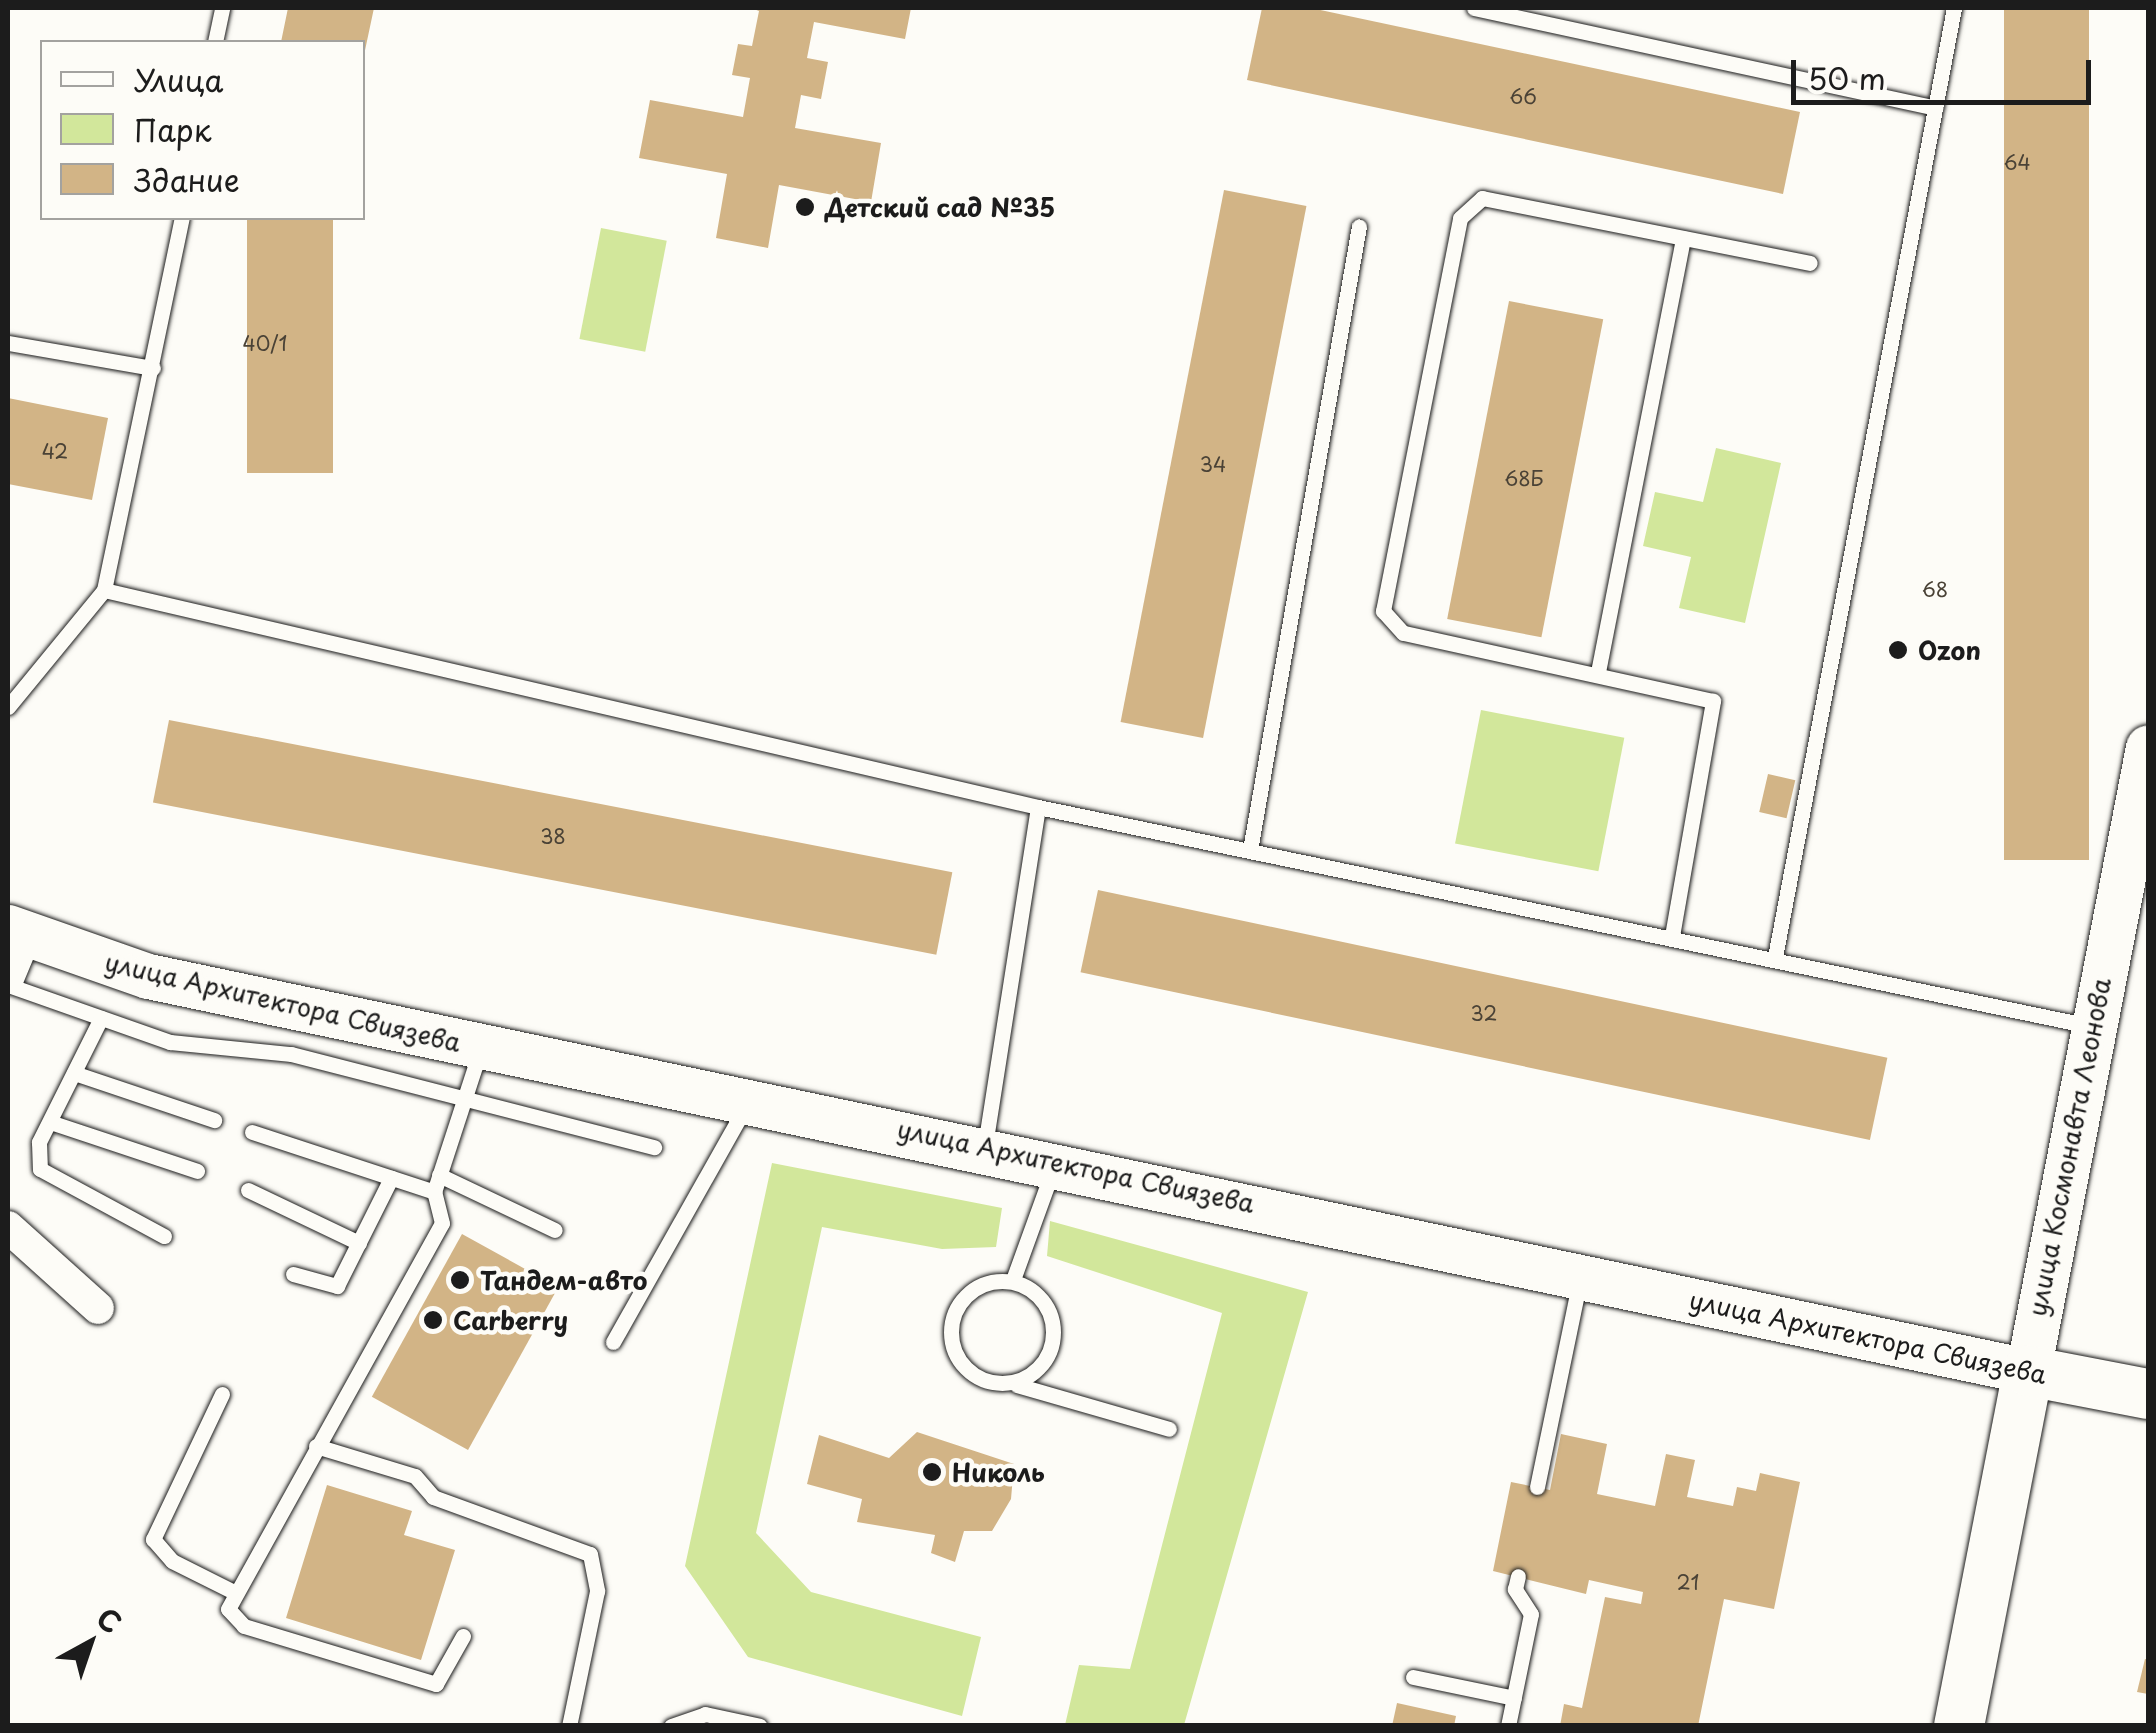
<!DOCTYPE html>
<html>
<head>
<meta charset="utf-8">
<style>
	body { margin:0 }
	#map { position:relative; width:2156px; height:1733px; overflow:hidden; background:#fdfcf7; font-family:"Playpen Sans",sans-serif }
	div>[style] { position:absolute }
	.green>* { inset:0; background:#d2e79b; transform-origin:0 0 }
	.building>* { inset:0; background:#d2b486; transform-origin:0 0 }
	.roads { filter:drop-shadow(0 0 2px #1c1c1c) drop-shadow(0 0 2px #1c1c1c) }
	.service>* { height:15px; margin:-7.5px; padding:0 7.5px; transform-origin:7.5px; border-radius:7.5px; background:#fdfcf7 }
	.service>.ring { margin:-7.5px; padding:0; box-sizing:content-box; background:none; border:15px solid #fdfcf7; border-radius:50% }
	.minor>* { height:32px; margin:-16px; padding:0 16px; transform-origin:16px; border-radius:16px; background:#fdfcf7 }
	.secondary>* { height:45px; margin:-22.5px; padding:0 22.5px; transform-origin:22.5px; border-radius:22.5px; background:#fdfcf7 }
	.primary>* { height:50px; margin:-25px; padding:0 25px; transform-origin:25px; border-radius:25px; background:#fdfcf7 }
	.dots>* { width:28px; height:28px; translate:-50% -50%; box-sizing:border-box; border:5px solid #fdfcf7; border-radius:50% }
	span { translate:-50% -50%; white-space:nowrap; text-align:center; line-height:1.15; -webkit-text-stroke:9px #fdfcf7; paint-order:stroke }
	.number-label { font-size:20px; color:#4a4236 }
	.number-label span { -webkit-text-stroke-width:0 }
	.poi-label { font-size:25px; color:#1c1c1c; font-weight:700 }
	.left { translate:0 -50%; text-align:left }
	.street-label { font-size:25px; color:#1c1c1c }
	.frame { position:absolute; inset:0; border:10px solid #1c1c1c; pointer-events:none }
	.legend { position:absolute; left:40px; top:40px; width:325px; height:180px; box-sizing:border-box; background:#fdfcf7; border:2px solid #a3a29f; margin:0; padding:12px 18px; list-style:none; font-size:30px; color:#1c1c1c }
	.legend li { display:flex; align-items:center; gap:20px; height:50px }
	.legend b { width:50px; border:2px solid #a3a29f }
	.north { position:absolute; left:40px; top:1593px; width:100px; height:100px; -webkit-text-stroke:8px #fdfcf7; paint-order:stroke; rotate:40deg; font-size:28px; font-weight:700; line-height:40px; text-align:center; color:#1c1c1c }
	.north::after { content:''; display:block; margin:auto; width:35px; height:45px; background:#1c1c1c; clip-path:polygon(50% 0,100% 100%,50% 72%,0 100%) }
	.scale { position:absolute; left:1791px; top:60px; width:300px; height:45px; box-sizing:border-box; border:5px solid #1c1c1c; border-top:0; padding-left:12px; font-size:30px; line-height:35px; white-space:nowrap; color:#1c1c1c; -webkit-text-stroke:8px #fdfcf7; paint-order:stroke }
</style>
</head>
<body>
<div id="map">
	<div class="green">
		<div style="left:601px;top:228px;width:67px;height:113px;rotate:11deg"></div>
		<div style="clip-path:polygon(1716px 448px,1781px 463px,1745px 623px,1679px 608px,1691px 557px,1643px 546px,1655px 492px,1703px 502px)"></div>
		<div style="left:1481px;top:710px;width:146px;height:136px;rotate:11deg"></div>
		<div style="clip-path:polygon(772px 1163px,1002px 1208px,996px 1247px,942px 1249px,822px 1227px,756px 1533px,811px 1592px,981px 1637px,962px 1716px,748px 1657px,685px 1566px)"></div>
		<div style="clip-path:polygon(1050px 1221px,1308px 1292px,1184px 1725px,1065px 1725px,1079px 1665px,1130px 1669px,1222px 1313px,1047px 1256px)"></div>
	</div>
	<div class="building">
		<div style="clip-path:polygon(288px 8px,374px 8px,364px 55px,362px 42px,281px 42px)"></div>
		<div style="clip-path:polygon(751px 8px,911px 8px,905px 39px,814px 22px,807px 58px,828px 62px,821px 99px,801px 95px,795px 128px,881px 143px,871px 202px,779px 185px,768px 248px,716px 238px,727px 174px,639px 158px,650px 100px,743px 117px,750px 78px,732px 75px,738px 44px,752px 46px,759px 11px)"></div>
		<div style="clip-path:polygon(1262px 8px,1311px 8px,1800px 112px,1783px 194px,1247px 80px)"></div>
		<div style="left:2004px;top:8px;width:85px;height:852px"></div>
		<div style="left:1224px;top:190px;width:84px;height:542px;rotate:11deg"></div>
		<div style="left:247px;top:218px;width:86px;height:255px"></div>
		<div style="left:1509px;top:301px;width:96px;height:324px;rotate:11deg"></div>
		<div style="clip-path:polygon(8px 398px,108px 418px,92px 500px,8px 484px)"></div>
		<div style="left:169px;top:720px;width:798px;height:84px;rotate:11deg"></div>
		<div style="left:1768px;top:774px;width:28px;height:39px;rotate:13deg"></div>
		<div style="left:1098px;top:890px;width:807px;height:84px;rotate:12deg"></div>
		<div style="left:462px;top:1234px;width:110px;height:186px;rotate:29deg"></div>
		<div style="clip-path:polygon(917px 1432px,1014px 1464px,1011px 1499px,992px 1531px,964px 1531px,955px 1562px,931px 1553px,935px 1535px,857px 1522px,862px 1499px,807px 1484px,819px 1435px,889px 1458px)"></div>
		<div style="clip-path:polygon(1561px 1434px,1607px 1444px,1597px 1494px,1655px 1506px,1666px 1454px,1695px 1460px,1687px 1497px,1733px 1506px,1737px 1487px,1756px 1491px,1760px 1473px,1800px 1482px,1774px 1609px,1724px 1599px,1698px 1726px,1560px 1726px,1564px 1704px,1582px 1708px,1605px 1597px,1641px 1604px,1643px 1592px,1589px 1580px,1586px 1594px,1493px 1571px,1511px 1482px,1550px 1490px)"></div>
		<div style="clip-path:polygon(327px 1485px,412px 1511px,404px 1535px,455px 1550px,421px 1660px,286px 1618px)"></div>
		<div style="clip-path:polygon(2145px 1659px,2148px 1660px,2148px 1694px,2137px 1692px)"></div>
		<div style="clip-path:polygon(1397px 1703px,1456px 1716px,1454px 1726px,1392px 1726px)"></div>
	</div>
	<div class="roads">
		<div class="service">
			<div style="left:1474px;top:8px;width:472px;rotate:12.2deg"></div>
			<div style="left:215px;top:42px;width:35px;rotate:-78deg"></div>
			<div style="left:8px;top:343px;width:147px;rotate:9.8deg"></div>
			<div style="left:104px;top:590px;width:380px;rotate:-78.2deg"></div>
			<div style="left:1598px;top:672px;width:442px;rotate:-78.9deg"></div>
			<div style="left:8px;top:707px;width:151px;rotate:-50.6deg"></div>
			<div style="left:104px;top:590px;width:959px;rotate:13.08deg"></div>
			<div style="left:1038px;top:807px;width:343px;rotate:98.9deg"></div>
			<div style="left:1038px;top:807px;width:1075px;rotate:11.76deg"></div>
			<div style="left:1250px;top:850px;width:633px;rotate:-80.09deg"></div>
			<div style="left:1672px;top:936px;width:239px;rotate:-80.1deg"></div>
			<div style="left:1713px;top:701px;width:317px;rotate:-167.6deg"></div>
			<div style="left:1403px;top:633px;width:30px;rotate:-132deg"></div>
			<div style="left:1383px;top:611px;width:400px;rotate:-78.9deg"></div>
			<div style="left:1460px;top:218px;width:30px;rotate:-42deg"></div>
			<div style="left:1482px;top:198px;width:334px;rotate:11.2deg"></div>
			<div style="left:1775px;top:957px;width:966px;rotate:-79.32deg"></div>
			<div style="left:8px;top:985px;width:172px;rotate:19.4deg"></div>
			<div style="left:170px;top:1042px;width:122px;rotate:5.7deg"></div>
			<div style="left:291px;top:1054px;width:375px;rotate:14.4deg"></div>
			<div style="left:101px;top:1018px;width:139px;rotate:116.6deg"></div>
			<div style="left:39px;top:1142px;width:27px;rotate:88deg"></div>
			<div style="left:40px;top:1169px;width:141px;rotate:28.4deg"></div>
			<div style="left:74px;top:1073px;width:148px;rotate:18.6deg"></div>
			<div style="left:50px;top:1122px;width:155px;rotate:18.4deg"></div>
			<div style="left:252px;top:1132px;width:192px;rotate:18.2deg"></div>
			<div style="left:439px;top:1175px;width:128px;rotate:25.4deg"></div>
			<div style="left:248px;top:1190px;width:123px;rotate:25.5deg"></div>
			<div style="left:293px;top:1274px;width:46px;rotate:15.3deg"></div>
			<div style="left:337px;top:1286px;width:121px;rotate:-63.4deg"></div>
			<div style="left:1014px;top:1277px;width:112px;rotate:-70.1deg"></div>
			<div class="ring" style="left:951px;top:1281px;width:87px;height:87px"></div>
			<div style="left:613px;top:1342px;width:269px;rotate:-60.6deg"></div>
			<div style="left:1017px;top:1385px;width:158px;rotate:16.1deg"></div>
			<div style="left:222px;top:1394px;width:161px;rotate:115.4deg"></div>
			<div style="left:153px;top:1539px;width:29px;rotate:49deg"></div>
			<div style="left:172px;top:1561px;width:69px;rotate:26.6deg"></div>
			<div style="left:316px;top:1446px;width:103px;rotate:16.9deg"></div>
			<div style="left:415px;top:1476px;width:28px;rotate:49deg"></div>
			<div style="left:433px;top:1497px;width:167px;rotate:20deg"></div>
			<div style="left:590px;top:1554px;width:38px;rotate:79deg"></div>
			<div style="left:597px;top:1591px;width:138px;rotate:101.7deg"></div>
			<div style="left:1537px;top:1487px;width:211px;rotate:-78.3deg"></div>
			<div style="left:463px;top:1636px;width:55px;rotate:119.4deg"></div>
			<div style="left:436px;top:1684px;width:201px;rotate:-163.2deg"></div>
			<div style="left:244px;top:1626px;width:23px;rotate:-133deg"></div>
			<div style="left:228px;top:1609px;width:441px;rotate:-61deg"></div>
			<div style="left:442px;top:1223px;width:32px;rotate:-104deg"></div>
			<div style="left:434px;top:1192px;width:148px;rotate:-71.9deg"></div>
			<div style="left:1413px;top:1677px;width:103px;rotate:11.7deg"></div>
			<div style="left:671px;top:1726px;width:36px;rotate:-19deg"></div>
			<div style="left:705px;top:1714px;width:56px;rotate:12.3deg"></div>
			<div style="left:1508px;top:1726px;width:114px;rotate:-78.4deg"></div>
			<div style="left:1531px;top:1614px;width:30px;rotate:-123deg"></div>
			<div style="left:1515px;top:1589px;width:13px;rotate:-77deg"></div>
		</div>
		<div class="minor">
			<div style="left:8px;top:978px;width:47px;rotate:-67.3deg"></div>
			<div style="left:8px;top:1227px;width:121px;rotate:42deg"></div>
		</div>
		<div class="secondary">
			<div style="left:8px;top:927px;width:148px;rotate:19.3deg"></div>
			<div style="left:148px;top:976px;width:1921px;rotate:11.87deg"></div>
			<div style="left:2028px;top:1371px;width:635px;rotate:-79.11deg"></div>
		</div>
		<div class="primary">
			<div style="left:1959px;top:1726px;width:362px;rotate:-79deg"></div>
			<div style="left:2028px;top:1371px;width:122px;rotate:10.9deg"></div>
		</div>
	</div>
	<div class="dots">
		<div style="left:805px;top:207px;background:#1c1c1c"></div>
		<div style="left:1898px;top:650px;background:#1c1c1c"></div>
		<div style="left:460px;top:1280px;background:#1c1c1c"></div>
		<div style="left:433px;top:1320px;background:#1c1c1c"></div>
		<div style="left:932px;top:1472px;background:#1c1c1c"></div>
	</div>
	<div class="number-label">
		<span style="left:1523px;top:96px">66</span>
		<span style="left:2017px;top:162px">64</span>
		<span style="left:265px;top:343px">40/1</span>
		<span style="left:55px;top:451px">42</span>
		<span style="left:1213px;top:464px">34</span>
		<span style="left:1524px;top:478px">68Б</span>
		<span style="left:1935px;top:589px">68</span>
		<span style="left:553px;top:836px">38</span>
		<span style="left:1484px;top:1013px">32</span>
		<span style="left:1688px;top:1582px">21</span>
	</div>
	<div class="poi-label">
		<span class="left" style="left:825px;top:207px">Детский сад №35</span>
		<span class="left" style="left:1918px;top:650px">Ozon</span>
		<span class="left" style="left:480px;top:1280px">Тандем-авто</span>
		<span class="left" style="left:453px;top:1320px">Carberry</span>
		<span class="left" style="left:952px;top:1472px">Николь</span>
	</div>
	<div class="street-label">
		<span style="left:283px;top:1002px;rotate:13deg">улица Архитектора Свиязева</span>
		<span style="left:2069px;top:1147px;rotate:-79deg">улица Космонавта Леонова</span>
		<span style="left:1076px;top:1166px;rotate:12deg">улица Архитектора Свиязева</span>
		<span style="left:1868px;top:1337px;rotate:12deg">улица Архитектора Свиязева</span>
	</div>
	<div class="frame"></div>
	<ul class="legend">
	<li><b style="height:12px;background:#fdfcf7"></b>Улица</li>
	<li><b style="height:28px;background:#d2e79b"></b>Парк</li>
	<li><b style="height:28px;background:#d2b486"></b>Здание</li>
	</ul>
	<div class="north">С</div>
	<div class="scale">50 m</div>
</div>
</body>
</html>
